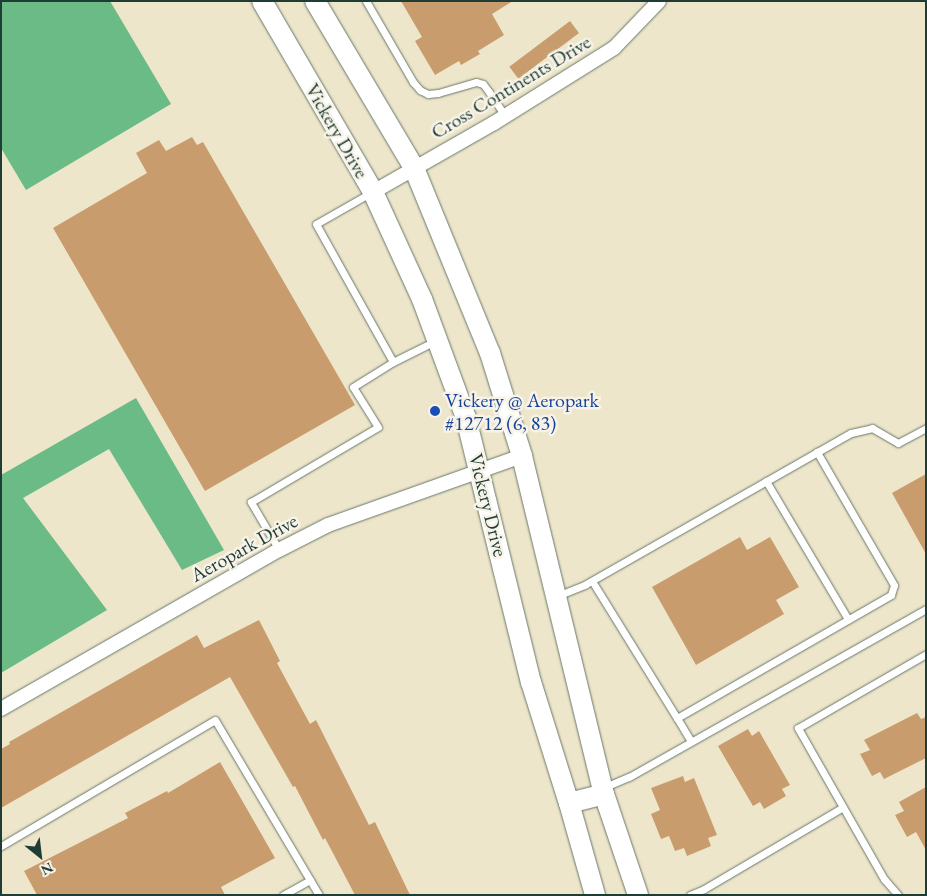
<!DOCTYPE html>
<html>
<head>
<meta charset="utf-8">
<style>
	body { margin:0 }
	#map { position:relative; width:927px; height:896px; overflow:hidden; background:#eee6cb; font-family:"EB Garamond",serif }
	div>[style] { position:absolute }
	.forest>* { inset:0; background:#6abb86 }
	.building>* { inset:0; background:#c99c6e; transform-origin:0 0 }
	.roads { filter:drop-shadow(0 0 1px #677869) drop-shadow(0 0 1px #677869) }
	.service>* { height:7px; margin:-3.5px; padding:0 3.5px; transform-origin:3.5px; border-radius:3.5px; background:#fff }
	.minor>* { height:14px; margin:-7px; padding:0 7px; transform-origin:7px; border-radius:7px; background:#fff }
	.secondary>* { height:20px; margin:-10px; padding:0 10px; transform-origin:10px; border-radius:10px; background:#fff }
	.dots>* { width:14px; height:14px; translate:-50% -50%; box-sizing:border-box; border:2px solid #f7f3e8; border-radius:50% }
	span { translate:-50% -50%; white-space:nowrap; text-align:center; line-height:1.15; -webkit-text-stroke:5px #f7f3e8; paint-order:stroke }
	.street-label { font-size:20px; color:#1f3d34 }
	.transit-label { font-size:20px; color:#164399 }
	.left { translate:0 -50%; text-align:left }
	.frame { position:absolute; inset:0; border:2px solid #1f3d34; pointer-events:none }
	.north { position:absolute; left:15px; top:831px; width:50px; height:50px; -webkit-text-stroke:4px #f7f3e8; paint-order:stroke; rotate:151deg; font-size:14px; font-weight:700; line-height:20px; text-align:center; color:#1f3d34 }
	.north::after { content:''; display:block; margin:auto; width:18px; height:22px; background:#1f3d34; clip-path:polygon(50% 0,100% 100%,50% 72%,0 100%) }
</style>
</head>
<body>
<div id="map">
	<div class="forest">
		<div style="clip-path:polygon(1px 1px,110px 1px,171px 104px,26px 190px,1px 148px)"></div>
		<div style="clip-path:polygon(136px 398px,224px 550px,182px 570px,109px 449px,23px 498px,107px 610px,1px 673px,1px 475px)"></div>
	</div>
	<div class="building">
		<div style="clip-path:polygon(401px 1px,513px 1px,492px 14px,504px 35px,478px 51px,480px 54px,461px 65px,459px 61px,435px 75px,415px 41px,422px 37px)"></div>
		<div style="left:570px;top:21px;width:15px;height:76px;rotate:53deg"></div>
		<div style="clip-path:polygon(192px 137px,197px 145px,203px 142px,355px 405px,205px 491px,53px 228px,147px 173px,136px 153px,159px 140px,166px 151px)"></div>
		<div style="clip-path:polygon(926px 474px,926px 554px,892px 493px)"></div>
		<div style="clip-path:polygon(740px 537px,747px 550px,770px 537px,799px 587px,776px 600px,784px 614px,696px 665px,652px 587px)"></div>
		<div style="clip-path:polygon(259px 620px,280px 661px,277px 663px,310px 724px,316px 720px,369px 825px,375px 822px,410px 895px,355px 895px,325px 838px,323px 840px,295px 786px,293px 787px,230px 677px,1px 808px,1px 749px,10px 744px,9px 742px,197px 635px,204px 648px)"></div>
		<div style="clip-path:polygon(917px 713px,921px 719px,926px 717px,926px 758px,884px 779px,880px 772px,872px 776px,860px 754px,870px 750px,864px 740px)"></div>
		<div style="clip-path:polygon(748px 729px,752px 736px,759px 731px,790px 785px,782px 789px,786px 796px,764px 809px,760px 802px,753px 806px,718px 746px)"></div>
		<div style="clip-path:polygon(220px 762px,275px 858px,221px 887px,225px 895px,37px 895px,24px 871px,128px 818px,125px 813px,167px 791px,168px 793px)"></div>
		<div style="clip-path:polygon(683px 776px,685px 782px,694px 778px,717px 835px,708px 838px,711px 846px,687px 856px,684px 848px,675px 851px,669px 836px,661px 839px,651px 814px,660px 810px,651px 788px)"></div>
		<div style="clip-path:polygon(926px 787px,926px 850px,916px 832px,907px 837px,895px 815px,904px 811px,899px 802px)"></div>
	</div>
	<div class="roads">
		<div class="service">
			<div style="left:366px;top:1px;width:94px;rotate:59.9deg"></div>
			<div style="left:413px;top:82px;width:11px;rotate:49deg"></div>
			<div style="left:420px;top:90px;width:9px;rotate:27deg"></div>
			<div style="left:428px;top:94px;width:10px;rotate:-6deg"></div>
			<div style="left:438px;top:93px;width:40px;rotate:-16deg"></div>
			<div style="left:476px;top:82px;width:7px;rotate:16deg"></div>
			<div style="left:483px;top:84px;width:10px;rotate:53deg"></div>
			<div style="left:489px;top:92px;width:29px;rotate:56deg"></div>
			<div style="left:372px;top:192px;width:64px;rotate:150.3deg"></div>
			<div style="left:316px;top:224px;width:158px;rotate:60.8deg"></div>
			<div style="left:393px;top:362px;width:49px;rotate:-26.6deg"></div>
			<div style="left:766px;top:481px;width:161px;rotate:59.3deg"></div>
			<div style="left:279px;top:550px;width:56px;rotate:-120.3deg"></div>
			<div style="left:251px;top:502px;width:147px;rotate:-30.6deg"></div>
			<div style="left:378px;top:427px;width:47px;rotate:-122deg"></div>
			<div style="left:353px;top:387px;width:47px;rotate:-32deg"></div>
			<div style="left:592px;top:581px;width:161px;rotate:58.2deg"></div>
			<div style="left:677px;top:718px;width:247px;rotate:-29.9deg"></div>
			<div style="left:891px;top:595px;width:10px;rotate:-73deg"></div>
			<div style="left:894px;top:585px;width:154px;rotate:-120.1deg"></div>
			<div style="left:557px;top:596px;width:31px;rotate:-22deg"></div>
			<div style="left:586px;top:584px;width:305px;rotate:-29.7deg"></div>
			<div style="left:851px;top:433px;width:22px;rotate:-13deg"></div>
			<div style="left:872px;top:428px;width:30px;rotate:30deg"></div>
			<div style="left:898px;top:443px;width:32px;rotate:-28deg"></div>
			<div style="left:677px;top:718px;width:27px;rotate:59deg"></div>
			<div style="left:605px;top:787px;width:26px;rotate:-23deg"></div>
			<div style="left:629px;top:777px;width:341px;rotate:-29.5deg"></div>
			<div style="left:1px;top:846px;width:248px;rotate:-30.5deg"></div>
			<div style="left:215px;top:720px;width:204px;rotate:59.3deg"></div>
			<div style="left:283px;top:895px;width:31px;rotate:-29deg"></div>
			<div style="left:690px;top:895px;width:15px;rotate:-23deg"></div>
			<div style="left:704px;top:889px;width:161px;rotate:-30.5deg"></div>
			<div style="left:898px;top:895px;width:21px;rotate:-131deg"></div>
			<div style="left:884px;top:879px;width:174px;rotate:-119.7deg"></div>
			<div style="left:798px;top:728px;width:148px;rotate:-30deg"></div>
		</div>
		<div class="minor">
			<div style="left:373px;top:192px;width:139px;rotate:-29.7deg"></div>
			<div style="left:494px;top:123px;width:142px;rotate:-32deg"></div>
			<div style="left:614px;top:48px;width:65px;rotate:-46.2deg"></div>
			<div style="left:1px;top:709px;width:320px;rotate:-29.8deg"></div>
			<div style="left:279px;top:550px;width:55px;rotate:-27deg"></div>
			<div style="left:328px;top:525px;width:206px;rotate:-19.6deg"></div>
		</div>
		<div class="secondary">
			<div style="left:262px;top:1px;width:221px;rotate:59.8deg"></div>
			<div style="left:373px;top:192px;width:118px;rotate:65.4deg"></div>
			<div style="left:422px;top:299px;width:127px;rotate:69.7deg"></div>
			<div style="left:466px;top:418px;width:272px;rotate:76.2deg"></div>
			<div style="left:531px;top:682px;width:127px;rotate:72.6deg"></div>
			<div style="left:569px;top:803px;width:96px;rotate:74.2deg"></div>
			<div style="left:315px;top:1px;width:194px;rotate:59.3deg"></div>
			<div style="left:414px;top:168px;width:200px;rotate:67.7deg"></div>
			<div style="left:490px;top:353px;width:108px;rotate:72.7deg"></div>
			<div style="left:522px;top:456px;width:348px;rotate:76.4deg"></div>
			<div style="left:604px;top:794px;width:107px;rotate:71.4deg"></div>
			<div style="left:569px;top:803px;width:36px;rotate:-14deg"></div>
		</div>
	</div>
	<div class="dots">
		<div style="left:435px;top:411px;background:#1a4fb4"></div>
	</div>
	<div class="street-label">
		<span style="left:511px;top:87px;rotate:-31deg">Cross Continents Drive</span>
		<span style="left:337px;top:131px;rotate:60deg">Vickery Drive</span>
		<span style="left:488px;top:505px;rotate:76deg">Vickery Drive</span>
		<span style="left:244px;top:548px;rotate:-29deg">Aeropark Drive</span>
	</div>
	<div class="transit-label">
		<span class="left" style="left:445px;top:412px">Vickery @ Aeropark<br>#12712 (6, 83)</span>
	</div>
	<div class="frame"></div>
	<div class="north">N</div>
</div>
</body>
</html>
